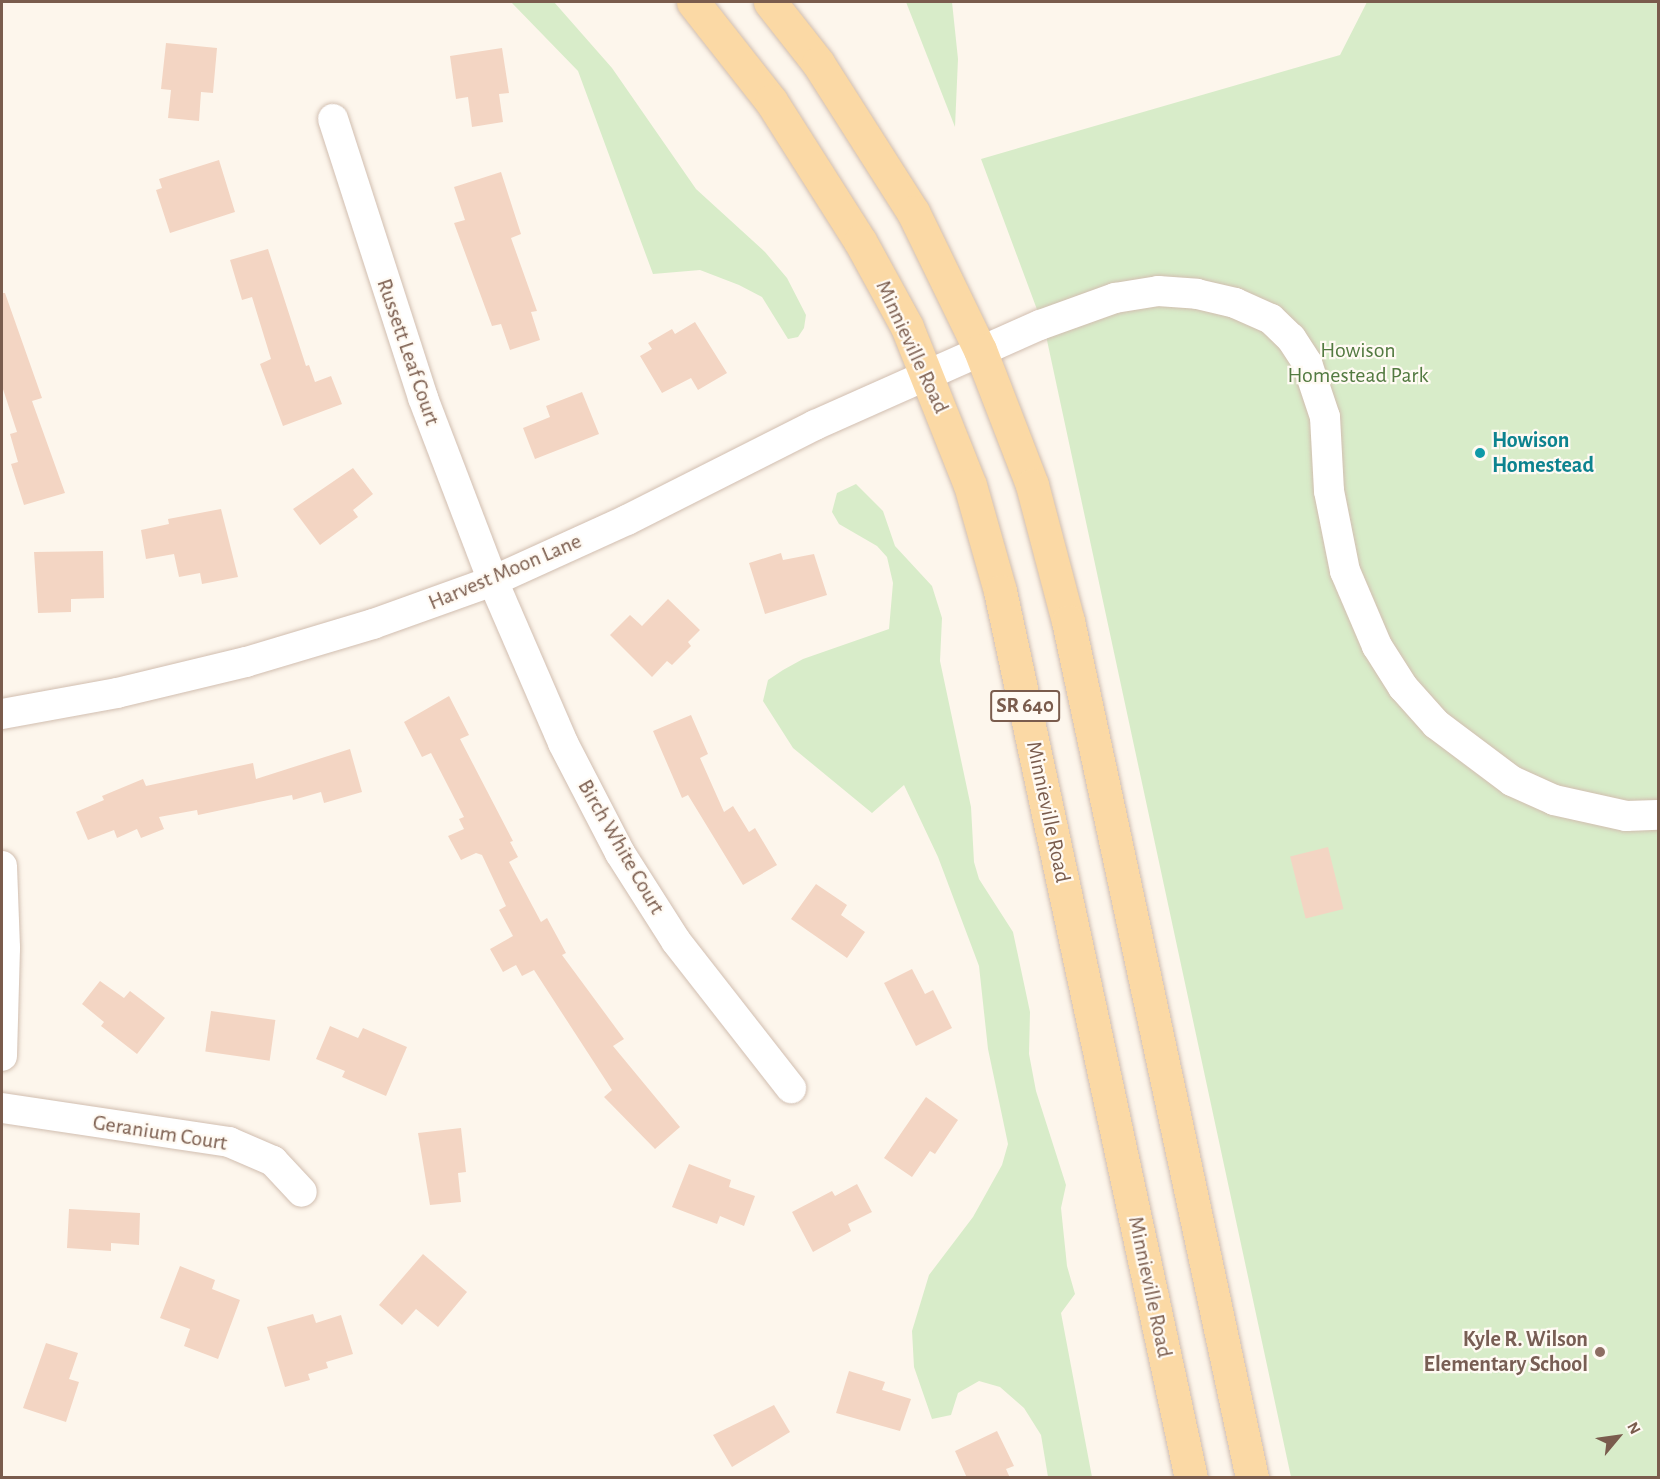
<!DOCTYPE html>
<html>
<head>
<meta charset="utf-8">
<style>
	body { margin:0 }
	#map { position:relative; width:1660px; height:1479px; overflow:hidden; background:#fdf6ec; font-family:"Alegreya Sans",sans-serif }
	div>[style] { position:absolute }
	.green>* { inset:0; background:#d8ecc9 }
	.building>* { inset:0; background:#f3d5c3; transform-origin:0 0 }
	.roads { filter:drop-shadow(0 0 2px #d1beb0) drop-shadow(0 0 2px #d1beb0) }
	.minor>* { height:30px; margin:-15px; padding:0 15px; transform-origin:15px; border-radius:15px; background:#fff }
	.major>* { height:33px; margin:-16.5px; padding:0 16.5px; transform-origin:16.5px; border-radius:16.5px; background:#fbd9a5 }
	.dots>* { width:16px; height:16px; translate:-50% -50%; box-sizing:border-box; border:3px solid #fffaf3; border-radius:50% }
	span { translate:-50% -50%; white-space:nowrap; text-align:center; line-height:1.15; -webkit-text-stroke:4.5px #fffaf3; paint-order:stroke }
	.shield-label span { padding:2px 4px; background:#fffaf3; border:2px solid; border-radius:4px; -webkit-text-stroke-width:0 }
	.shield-label { font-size:21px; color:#7a5c4d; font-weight:700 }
	.street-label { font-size:22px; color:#7a5c4d }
	.park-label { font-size:22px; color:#537a41 }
	.culture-label { font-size:22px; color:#0d838f; font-weight:700 }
	.left { translate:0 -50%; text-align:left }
	.education-label { font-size:22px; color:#785e54; font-weight:700 }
	.right { translate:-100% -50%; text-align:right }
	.frame { position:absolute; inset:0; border:3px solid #7a5c4d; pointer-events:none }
	.north { position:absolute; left:1588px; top:1407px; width:60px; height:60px; -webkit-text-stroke:4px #fffaf3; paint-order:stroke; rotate:61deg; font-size:16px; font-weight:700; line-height:24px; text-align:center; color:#7a5c4d }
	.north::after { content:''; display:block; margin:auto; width:21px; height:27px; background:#7a5c4d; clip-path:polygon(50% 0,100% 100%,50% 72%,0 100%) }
</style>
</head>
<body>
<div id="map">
	<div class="green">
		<div style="clip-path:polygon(511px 2px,554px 2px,612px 68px,696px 189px,765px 252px,787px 278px,806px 315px,804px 328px,798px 337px,788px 339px,762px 297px,739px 285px,700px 270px,653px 274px,578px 71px)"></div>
		<div style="clip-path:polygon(906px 2px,952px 2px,958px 59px,955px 127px)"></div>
		<div style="clip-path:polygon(1367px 2px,1658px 2px,1658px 1477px,1291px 1477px,1045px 331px,981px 159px,1340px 55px)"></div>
		<div style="clip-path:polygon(856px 484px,883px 511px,895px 546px,932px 586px,942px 618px,940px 661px,971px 807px,974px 862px,979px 879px,1013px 932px,1030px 1012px,1029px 1054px,1036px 1091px,1066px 1185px,1061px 1208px,1067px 1266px,1075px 1294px,1061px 1313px,1092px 1477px,1048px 1477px,1041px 1435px,1024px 1408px,1000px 1387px,979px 1381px,958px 1393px,951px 1415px,932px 1419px,914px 1367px,912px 1331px,929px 1275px,973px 1217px,1002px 1165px,1008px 1144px,988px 1049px,979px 966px,938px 857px,904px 785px,872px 813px,793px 748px,763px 701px,768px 680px,783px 670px,803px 659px,889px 629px,893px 583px,887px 557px,877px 546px,839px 524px,832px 512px,837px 493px)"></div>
	</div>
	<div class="building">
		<div style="clip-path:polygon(166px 43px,217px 48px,213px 93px,201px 92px,199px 121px,168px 118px,171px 90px,161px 89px)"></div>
		<div style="clip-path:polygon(502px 48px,509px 93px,499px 94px,503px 122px,472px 127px,468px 97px,456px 99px,450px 56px)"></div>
		<div style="clip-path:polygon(219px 160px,235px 212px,170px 233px,156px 190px,162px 188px,159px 179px)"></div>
		<div style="clip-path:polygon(501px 172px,521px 234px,511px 238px,537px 311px,531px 312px,540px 340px,510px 350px,501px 324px,492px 326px,454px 223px,465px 220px,454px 187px)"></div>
		<div style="clip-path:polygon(268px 249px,306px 366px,309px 365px,315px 382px,331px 376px,342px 404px,283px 426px,260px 364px,271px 359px,252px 297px,242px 300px,230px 260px)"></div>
		<div style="clip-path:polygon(2px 293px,5px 293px,42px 398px,32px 401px,65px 493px,24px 505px,11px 464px,18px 462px,10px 434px,17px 432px,2px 386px)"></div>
		<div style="clip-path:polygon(695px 322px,727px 373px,698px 390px,691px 378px,662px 393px,640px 356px,652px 349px,648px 343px,672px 329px,675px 334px)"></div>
		<div style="clip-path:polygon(582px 392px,599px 434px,535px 459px,523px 428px,550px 417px,546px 406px)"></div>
		<div style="clip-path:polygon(353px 468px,373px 494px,353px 510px,358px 517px,320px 545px,293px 509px)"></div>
		<div style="clip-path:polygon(221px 509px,238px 577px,202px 584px,200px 573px,179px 577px,174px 554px,146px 559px,141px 530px,169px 524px,168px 519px)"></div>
		<div style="clip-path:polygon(103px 551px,104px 598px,71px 599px,71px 612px,38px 613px,34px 552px)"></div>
		<div style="clip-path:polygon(781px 553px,783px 560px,814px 554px,827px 595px,765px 614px,749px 563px)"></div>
		<div style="clip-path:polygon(668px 599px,700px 630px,688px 642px,691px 646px,672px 665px,667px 661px,652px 677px,610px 635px,630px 615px,642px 626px)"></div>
		<div style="clip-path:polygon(449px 696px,469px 735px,460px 739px,513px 841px,510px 842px,518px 857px,509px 862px,541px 922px,547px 918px,566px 953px,562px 955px,624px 1039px,613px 1046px,680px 1127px,655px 1149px,604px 1097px,612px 1090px,534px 970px,522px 976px,516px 965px,503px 972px,490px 949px,513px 936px,499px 910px,506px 906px,482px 855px,476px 853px,461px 860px,448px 836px,464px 829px,459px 819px,464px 817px,431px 753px,422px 757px,404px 722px)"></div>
		<div style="clip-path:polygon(691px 715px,708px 754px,700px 758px,724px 812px,733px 806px,749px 832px,755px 828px,777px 865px,743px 885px,688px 795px,682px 798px,653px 731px)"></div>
		<div style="clip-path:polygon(350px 749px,362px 792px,324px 803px,321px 792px,293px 800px,292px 795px,198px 815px,197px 810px,159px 817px,164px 829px,141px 838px,137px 829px,117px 838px,114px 830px,88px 840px,76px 812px,104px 800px,102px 796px,143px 779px,146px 786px,253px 763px,256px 779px)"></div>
		<div style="left:1328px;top:847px;width:64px;height:39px;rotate:76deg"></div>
		<div style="clip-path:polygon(816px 884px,847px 905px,841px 915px,865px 932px,847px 958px,791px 919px)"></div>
		<div style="clip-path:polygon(912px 969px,925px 994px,933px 990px,952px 1028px,916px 1046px,884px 983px)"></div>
		<div style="clip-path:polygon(100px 981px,124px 998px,130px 991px,165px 1018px,137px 1054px,101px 1026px,104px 1022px,82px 1004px)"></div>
		<div style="left:211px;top:1011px;width:65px;height:41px;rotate:8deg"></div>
		<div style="clip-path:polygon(330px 1026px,358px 1038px,363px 1028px,407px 1047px,386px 1096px,342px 1077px,345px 1071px,316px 1059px)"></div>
		<div style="clip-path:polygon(926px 1097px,958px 1120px,935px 1154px,930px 1151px,912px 1177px,884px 1158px)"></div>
		<div style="clip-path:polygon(461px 1128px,466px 1172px,458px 1173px,461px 1202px,430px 1205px,418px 1133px)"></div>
		<div style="clip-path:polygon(689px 1164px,731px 1180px,729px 1187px,755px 1196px,744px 1226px,720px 1216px,717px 1224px,672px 1207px)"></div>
		<div style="clip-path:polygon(857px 1184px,872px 1212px,848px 1224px,851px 1231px,813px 1252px,792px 1212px,832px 1191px,835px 1196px)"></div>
		<div style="clip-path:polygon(69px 1209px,140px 1213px,139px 1245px,111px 1243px,111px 1251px,67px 1248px)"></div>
		<div style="clip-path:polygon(423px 1254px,467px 1292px,438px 1327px,416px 1309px,402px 1325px,379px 1305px)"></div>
		<div style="clip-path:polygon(180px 1266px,215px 1280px,212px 1289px,240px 1300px,218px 1359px,184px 1346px,190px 1329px,160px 1318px)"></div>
		<div style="clip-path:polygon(313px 1314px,316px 1323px,341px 1315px,353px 1354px,326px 1362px,328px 1368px,308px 1374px,310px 1380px,285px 1387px,267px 1327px)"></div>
		<div style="clip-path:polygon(46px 1343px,78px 1353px,69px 1379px,79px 1382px,66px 1422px,23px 1408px)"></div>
		<div style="clip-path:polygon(849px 1371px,885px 1382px,882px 1390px,911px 1399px,900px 1431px,836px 1413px)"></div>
		<div style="clip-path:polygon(774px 1405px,790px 1432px,732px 1467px,713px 1435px)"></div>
		<div style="clip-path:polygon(997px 1431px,1014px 1466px,1006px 1469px,1010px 1478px,967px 1478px,955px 1451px)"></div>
	</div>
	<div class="roads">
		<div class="minor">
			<div style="left:333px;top:119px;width:293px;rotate:72.1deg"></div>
			<div style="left:423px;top:398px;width:196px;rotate:69.1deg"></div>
			<div style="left:493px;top:581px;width:176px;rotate:66.6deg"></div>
			<div style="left:563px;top:743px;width:124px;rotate:62.6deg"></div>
			<div style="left:620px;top:853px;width:104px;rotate:57.5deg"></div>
			<div style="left:676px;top:941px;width:187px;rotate:52deg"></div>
			<div style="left:2px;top:714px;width:117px;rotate:-10.3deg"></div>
			<div style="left:117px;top:693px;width:133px;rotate:-13.5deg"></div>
			<div style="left:246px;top:662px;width:133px;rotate:-16.7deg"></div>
			<div style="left:373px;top:624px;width:127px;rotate:-19.7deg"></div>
			<div style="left:493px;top:581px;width:147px;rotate:-24.5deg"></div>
			<div style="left:627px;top:520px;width:211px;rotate:-26.8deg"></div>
			<div style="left:815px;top:425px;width:246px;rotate:-24deg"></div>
			<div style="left:1040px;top:325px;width:80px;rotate:-19.8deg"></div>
			<div style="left:1115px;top:298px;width:44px;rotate:-9.2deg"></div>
			<div style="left:1158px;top:291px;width:39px;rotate:4deg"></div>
			<div style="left:1197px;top:294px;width:39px;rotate:13deg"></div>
			<div style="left:1235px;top:303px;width:39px;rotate:24deg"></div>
			<div style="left:1271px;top:319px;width:28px;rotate:44deg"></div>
			<div style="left:1291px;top:338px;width:30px;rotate:57deg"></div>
			<div style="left:1307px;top:363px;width:57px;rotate:71.6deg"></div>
			<div style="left:1325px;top:417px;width:74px;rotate:86.9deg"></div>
			<div style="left:1329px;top:491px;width:82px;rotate:78.7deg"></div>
			<div style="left:1345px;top:571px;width:82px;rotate:66.9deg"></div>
			<div style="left:1377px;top:646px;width:49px;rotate:57.6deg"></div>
			<div style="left:1403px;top:687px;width:50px;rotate:48.3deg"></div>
			<div style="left:1436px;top:724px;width:95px;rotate:36.9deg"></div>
			<div style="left:1512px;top:781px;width:46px;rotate:24.3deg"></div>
			<div style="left:1554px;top:800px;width:74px;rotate:12.5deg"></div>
			<div style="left:1626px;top:816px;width:32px;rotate:-2deg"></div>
			<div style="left:2px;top:866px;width:82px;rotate:87.9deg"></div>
			<div style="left:5px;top:948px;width:108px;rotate:91.6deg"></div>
			<div style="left:2px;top:1108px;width:230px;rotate:8.5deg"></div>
			<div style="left:229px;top:1142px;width:48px;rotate:23.4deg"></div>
			<div style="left:273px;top:1161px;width:42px;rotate:46.9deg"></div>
		</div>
		<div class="major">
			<div style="left:693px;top:2px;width:126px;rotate:51.8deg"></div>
			<div style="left:771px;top:101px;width:166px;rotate:57.6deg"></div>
			<div style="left:860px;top:241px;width:98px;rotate:61.3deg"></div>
			<div style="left:907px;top:327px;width:170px;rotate:68.3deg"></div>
			<div style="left:970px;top:485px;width:110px;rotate:74.2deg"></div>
			<div style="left:1000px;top:591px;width:907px;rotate:77.85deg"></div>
			<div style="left:770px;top:2px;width:78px;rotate:51.8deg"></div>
			<div style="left:818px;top:63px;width:177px;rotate:57.5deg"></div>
			<div style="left:913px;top:212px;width:153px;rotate:64.1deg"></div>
			<div style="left:980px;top:350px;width:145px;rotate:68.9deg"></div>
			<div style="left:1032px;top:485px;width:141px;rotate:75.2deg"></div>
			<div style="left:1068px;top:621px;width:877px;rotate:77.88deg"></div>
		</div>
	</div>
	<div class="dots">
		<div style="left:1480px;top:453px;background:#0f9aa8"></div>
		<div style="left:1600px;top:1352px;background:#8d6e63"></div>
	</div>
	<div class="shield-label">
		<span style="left:1025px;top:706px">SR 640</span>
	</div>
	<div class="street-label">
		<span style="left:912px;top:347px;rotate:65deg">Minnieville Road</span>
		<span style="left:408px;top:352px;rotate:71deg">Russett Leaf Court</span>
		<span style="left:505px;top:572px;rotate:-23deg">Harvest Moon Lane</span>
		<span style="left:1048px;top:812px;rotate:78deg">Minnieville Road</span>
		<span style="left:621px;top:847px;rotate:60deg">Birch White Court</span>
		<span style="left:160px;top:1133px;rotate:9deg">Geranium Court</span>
		<span style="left:1150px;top:1287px;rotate:78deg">Minnieville Road</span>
	</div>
	<div class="park-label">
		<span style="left:1358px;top:363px">Howison<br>Homestead Park</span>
	</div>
	<div class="culture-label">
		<span class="left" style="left:1492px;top:453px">Howison<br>Homestead</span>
	</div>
	<div class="education-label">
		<span class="right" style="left:1588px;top:1352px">Kyle R. Wilson<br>Elementary School</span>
	</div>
	<div class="frame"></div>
	<div class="north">N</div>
</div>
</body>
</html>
